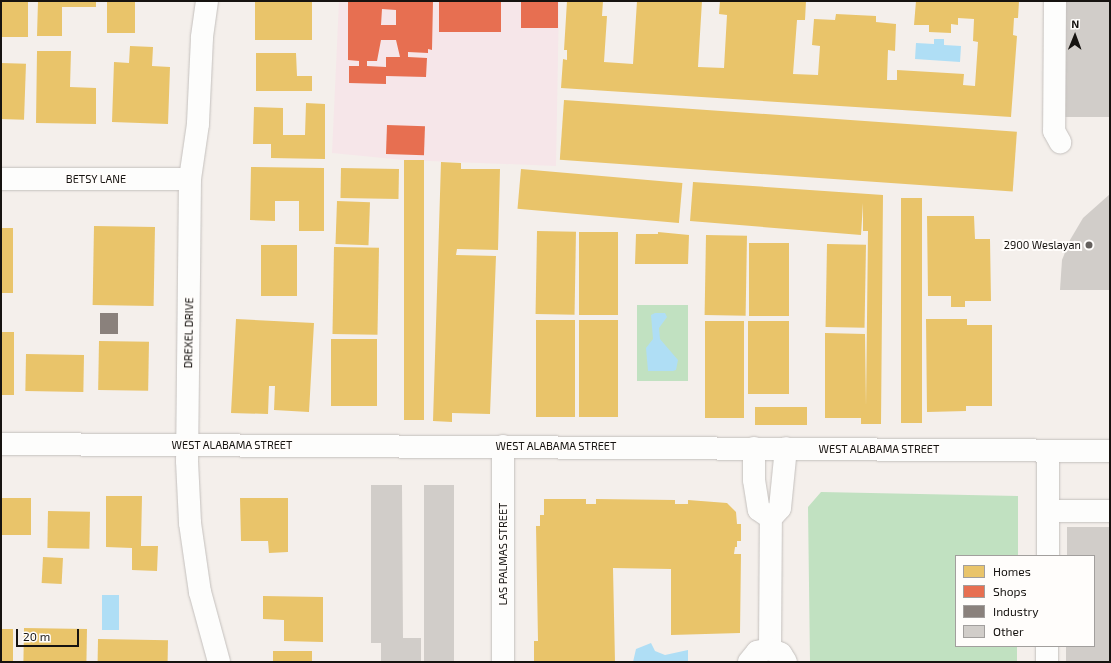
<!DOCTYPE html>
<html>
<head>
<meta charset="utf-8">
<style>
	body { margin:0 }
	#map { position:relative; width:1111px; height:663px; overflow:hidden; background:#f4efeb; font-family:"Exo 2",sans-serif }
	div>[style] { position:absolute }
	.commercial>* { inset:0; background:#f6e6e9 }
	.green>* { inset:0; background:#c1e1c1; transform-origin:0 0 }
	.water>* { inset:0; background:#afdef5; transform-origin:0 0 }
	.homes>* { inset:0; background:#e9c46a; transform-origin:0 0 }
	.shops>* { inset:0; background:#e76f51; transform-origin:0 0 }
	.industry>* { inset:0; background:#8a817c; transform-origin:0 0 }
	.building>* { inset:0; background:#d1cdc9; transform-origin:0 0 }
	.roads { filter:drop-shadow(0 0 1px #c4c0bd) drop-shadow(0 0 1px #c4c0bd) }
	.minor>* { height:22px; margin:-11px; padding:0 11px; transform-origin:11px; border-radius:11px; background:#fdfdfc }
	.dots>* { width:11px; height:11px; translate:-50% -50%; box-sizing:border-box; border:2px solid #fffdfb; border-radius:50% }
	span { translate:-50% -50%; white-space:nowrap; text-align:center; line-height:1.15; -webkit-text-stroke:4px #fffdfb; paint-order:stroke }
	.street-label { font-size:11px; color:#161310 }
	.poi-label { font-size:11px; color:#161310 }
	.right { translate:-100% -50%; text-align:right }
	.frame { position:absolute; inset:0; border:2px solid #161310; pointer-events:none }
	.legend { position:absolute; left:955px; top:555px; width:140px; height:92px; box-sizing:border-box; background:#fffdfb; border:1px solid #a29f9d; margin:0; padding:5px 7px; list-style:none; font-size:12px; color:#161310 }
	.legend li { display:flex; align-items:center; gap:8px; height:20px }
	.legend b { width:20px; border:1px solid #a29f9d }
	.north { position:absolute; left:1055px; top:16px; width:40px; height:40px; -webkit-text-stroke:3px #fffdfb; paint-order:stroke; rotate:1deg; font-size:11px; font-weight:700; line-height:16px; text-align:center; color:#161310 }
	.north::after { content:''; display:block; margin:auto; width:14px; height:18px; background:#161310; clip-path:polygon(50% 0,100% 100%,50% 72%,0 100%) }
	.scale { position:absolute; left:16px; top:629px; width:63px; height:18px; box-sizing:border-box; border:2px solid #161310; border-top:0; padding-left:5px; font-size:12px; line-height:14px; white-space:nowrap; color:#161310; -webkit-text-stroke:3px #fffdfb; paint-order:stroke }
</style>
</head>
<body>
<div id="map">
	<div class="commercial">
		<div style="clip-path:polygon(339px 1px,559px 1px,556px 166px,404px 160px,332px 153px)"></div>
	</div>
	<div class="green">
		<div style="left:637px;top:305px;width:51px;height:76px"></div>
		<div style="clip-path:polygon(821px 492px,1018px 496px,1018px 556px,956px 556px,956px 646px,1017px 646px,1017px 662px,810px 662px,808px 507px)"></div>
	</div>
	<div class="water">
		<div style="clip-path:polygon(934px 39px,944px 39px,944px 45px,961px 46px,960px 62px,915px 59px,916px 43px,934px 44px)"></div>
		<div style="clip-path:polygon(655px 313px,665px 313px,667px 317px,659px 328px,660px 339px,678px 360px,676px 370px,673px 371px,648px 371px,646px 348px,653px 339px,651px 315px)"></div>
		<div style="left:102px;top:595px;width:17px;height:35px"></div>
		<div style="clip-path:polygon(651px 643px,655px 651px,665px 655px,688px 650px,688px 662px,633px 662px,636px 649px)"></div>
	</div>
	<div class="homes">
		<div style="left:1px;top:1px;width:27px;height:36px"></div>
		<div style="clip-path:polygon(38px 1px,96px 1px,96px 7px,62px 7px,62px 36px,37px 36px)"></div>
		<div style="left:107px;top:1px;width:28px;height:32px"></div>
		<div style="left:255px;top:1px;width:57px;height:39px"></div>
		<div style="clip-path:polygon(567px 1px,603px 1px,602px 16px,607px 16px,604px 62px,633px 64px,637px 1px,702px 1px,698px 67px,724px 68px,727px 15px,719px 14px,720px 1px,806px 1px,805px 20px,797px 20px,793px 74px,818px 75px,820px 46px,812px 45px,814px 19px,835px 20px,836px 14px,876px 16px,876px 22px,896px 24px,895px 51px,888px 50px,887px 80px,897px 80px,897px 70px,964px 74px,963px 85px,975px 86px,978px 42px,973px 41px,974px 19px,958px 18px,958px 25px,951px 24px,951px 33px,929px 32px,929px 25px,914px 25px,916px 1px,1019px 1px,1018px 18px,1014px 18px,1013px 35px,1017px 36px,1011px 117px,561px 88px,563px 59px,567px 60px,567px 50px,564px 50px)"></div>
		<div style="clip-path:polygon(130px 46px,153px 47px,152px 66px,170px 67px,168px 124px,112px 122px,114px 62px,129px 63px)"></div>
		<div style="clip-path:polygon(37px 51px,71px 51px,70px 87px,96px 88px,96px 124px,36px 123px)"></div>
		<div style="clip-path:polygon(256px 53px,296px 53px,297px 76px,312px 76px,312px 91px,256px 91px)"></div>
		<div style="left:1px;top:63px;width:25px;height:56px;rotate:2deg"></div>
		<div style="left:564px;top:100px;width:454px;height:60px;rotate:4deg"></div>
		<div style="clip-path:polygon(306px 103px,325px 104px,325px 159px,271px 158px,271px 144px,253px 144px,254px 107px,283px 108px,283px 135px,305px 135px)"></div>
		<div style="left:404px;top:160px;width:20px;height:260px"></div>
		<div style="clip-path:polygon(441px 162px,461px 163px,461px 169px,500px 169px,498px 250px,457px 249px,456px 255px,496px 256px,490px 414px,452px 413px,452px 422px,433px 421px)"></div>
		<div style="clip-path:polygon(251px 167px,324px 168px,324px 231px,299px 231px,299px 201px,275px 201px,275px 221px,250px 220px)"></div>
		<div style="left:341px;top:168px;width:58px;height:30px;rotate:1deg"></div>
		<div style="left:521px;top:169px;width:162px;height:40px;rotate:5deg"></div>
		<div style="clip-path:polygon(693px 182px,883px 195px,881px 424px,861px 424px,861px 418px,825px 418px,825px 333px,865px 334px,866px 406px,868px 231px,863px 231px,863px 203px,861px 235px,690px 221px)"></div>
		<div style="left:901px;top:198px;width:21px;height:225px"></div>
		<div style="left:337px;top:201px;width:33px;height:43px;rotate:2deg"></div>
		<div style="clip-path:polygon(927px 216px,974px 216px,975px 239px,990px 239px,991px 301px,965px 301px,965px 307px,951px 307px,951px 296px,928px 296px)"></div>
		<div style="left:94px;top:226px;width:61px;height:79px;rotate:1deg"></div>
		<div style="left:1px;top:228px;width:12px;height:65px"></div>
		<div style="left:537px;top:231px;width:39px;height:83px;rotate:1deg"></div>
		<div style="left:579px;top:232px;width:39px;height:83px"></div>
		<div style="clip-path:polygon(658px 232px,689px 235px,688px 264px,635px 264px,636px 234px,658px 234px)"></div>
		<div style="left:706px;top:235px;width:41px;height:80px;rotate:1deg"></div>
		<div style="left:749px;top:243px;width:40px;height:73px"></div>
		<div style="left:827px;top:244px;width:39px;height:83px;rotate:1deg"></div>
		<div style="left:261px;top:245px;width:36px;height:51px"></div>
		<div style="left:334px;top:247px;width:45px;height:87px;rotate:1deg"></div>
		<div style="clip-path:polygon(236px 319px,314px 323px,309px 412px,274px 410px,275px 386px,269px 386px,268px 414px,231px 413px)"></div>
		<div style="clip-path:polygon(926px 319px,967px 319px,967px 325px,992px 325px,992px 406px,966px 406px,966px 411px,927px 412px)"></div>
		<div style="left:536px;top:320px;width:39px;height:97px"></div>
		<div style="left:579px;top:320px;width:39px;height:97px"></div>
		<div style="left:705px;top:321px;width:39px;height:97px"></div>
		<div style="left:748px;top:321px;width:41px;height:73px"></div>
		<div style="left:1px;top:332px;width:13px;height:63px"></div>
		<div style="left:331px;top:339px;width:46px;height:67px"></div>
		<div style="left:99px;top:341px;width:50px;height:49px;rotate:1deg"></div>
		<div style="left:26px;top:354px;width:58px;height:37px;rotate:1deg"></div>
		<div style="left:755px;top:407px;width:52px;height:18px"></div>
		<div style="clip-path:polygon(106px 496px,142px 496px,141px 546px,158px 546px,157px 571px,132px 570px,132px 548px,106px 547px)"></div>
		<div style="left:1px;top:498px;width:30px;height:37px"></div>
		<div style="clip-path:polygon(240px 498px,288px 498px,288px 552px,269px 553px,268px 541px,241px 541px)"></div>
		<div style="clip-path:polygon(544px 499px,586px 499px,586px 504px,596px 504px,596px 499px,675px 500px,675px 504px,688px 504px,688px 500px,727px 503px,736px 512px,737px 524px,741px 524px,741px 541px,737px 541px,737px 547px,735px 547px,734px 554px,741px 554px,740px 633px,671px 635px,671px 569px,613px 568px,615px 662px,534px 662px,534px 641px,538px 641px,536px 526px,540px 526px,540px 515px,544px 515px)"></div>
		<div style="left:48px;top:511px;width:42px;height:37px;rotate:1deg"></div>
		<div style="left:43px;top:557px;width:20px;height:26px;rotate:3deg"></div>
		<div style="clip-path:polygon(263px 596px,323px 597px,323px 642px,284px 641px,284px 620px,263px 619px)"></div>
		<div style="left:24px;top:628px;width:63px;height:34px;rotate:1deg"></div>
		<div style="left:1px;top:629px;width:12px;height:33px"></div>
		<div style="left:98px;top:639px;width:70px;height:23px;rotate:1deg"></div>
		<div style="left:273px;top:651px;width:39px;height:11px"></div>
	</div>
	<div class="shops">
		<div style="clip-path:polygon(evenodd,348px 1px,433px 1px,432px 50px,428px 49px,428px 53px,408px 52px,408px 57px,427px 58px,426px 77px,386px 76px,386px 84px,349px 83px,349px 66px,359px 66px,359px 61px,348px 60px,348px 1px,382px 9px,396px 10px,396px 25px,381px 25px,382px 9px,348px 1px,381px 40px,396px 40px,400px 57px,386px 57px,386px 67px,367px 66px,367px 61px,377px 61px,381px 40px)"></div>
		<div style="left:439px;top:1px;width:62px;height:31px"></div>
		<div style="left:521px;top:1px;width:37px;height:27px"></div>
		<div style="left:387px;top:125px;width:38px;height:29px;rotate:2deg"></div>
	</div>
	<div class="industry">
		<div style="left:118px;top:313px;width:21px;height:18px;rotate:90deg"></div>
	</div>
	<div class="building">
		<div style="left:1062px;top:1px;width:48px;height:116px"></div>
		<div style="clip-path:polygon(1110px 194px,1110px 290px,1060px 290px,1062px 260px,1070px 240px,1083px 218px)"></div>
		<div style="clip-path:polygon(371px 485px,402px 485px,403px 638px,421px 638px,421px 662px,381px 662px,381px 643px,371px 643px)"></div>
		<div style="left:424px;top:485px;width:30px;height:177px"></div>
		<div style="clip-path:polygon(1067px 527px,1110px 527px,1110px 662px,1066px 662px,1066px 646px,1094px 646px,1094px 556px,1067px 556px)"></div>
	</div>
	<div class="roads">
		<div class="minor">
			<div style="left:207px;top:1px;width:37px;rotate:98deg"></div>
			<div style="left:202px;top:38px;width:86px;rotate:92.7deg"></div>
			<div style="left:198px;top:124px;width:56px;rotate:98.3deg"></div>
			<div style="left:190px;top:179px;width:282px;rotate:90.6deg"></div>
			<div style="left:187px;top:461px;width:62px;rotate:87.2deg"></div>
			<div style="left:190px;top:523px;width:70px;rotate:81.8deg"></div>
			<div style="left:200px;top:592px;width:73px;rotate:74.8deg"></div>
			<div style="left:1055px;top:1px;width:130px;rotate:90.4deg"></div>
			<div style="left:1054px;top:131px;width:13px;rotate:61deg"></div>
			<div style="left:1px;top:179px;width:189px"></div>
			<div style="left:1px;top:444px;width:1109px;rotate:0.36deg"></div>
			<div style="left:754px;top:448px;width:32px;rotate:90deg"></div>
			<div style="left:754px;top:480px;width:30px;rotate:81deg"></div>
			<div style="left:759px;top:510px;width:14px;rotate:34deg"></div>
			<div style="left:1048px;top:511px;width:62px"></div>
			<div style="left:1048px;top:556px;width:105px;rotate:-90deg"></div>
			<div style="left:770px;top:649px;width:131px;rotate:-89.6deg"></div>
			<div style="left:771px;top:518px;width:13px;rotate:-48deg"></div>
			<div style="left:780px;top:508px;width:60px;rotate:-84.3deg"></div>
			<div style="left:503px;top:662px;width:216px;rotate:-90deg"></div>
			<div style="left:749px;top:662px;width:13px;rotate:-51deg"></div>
			<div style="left:757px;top:652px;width:13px;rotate:-13deg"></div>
			<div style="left:770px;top:649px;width:12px;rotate:24deg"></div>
			<div style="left:781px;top:654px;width:9px;rotate:58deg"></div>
			<div style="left:1047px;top:662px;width:16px;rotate:-90deg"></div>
		</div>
	</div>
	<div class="dots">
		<div style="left:1089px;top:245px;background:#64605d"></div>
	</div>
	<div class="street-label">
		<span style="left:96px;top:179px">BETSY LANE</span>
		<span style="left:189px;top:333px;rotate:-89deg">DREXEL DRIVE</span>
		<span style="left:232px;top:445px">WEST ALABAMA STREET</span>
		<span style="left:556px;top:446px">WEST ALABAMA STREET</span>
		<span style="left:879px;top:449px">WEST ALABAMA STREET</span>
		<span style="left:503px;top:554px;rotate:-90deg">LAS PALMAS STREET</span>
	</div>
	<div class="poi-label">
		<span class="right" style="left:1081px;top:245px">2900 Weslayan</span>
	</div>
	<div class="frame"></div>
	<ul class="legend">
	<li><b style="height:11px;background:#e9c46a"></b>Homes</li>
	<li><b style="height:11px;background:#e76f51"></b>Shops</li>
	<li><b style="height:11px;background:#8a817c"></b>Industry</li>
	<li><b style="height:11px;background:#d1cdc9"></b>Other</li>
	</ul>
	<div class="north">N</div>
	<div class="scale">20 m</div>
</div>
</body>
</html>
